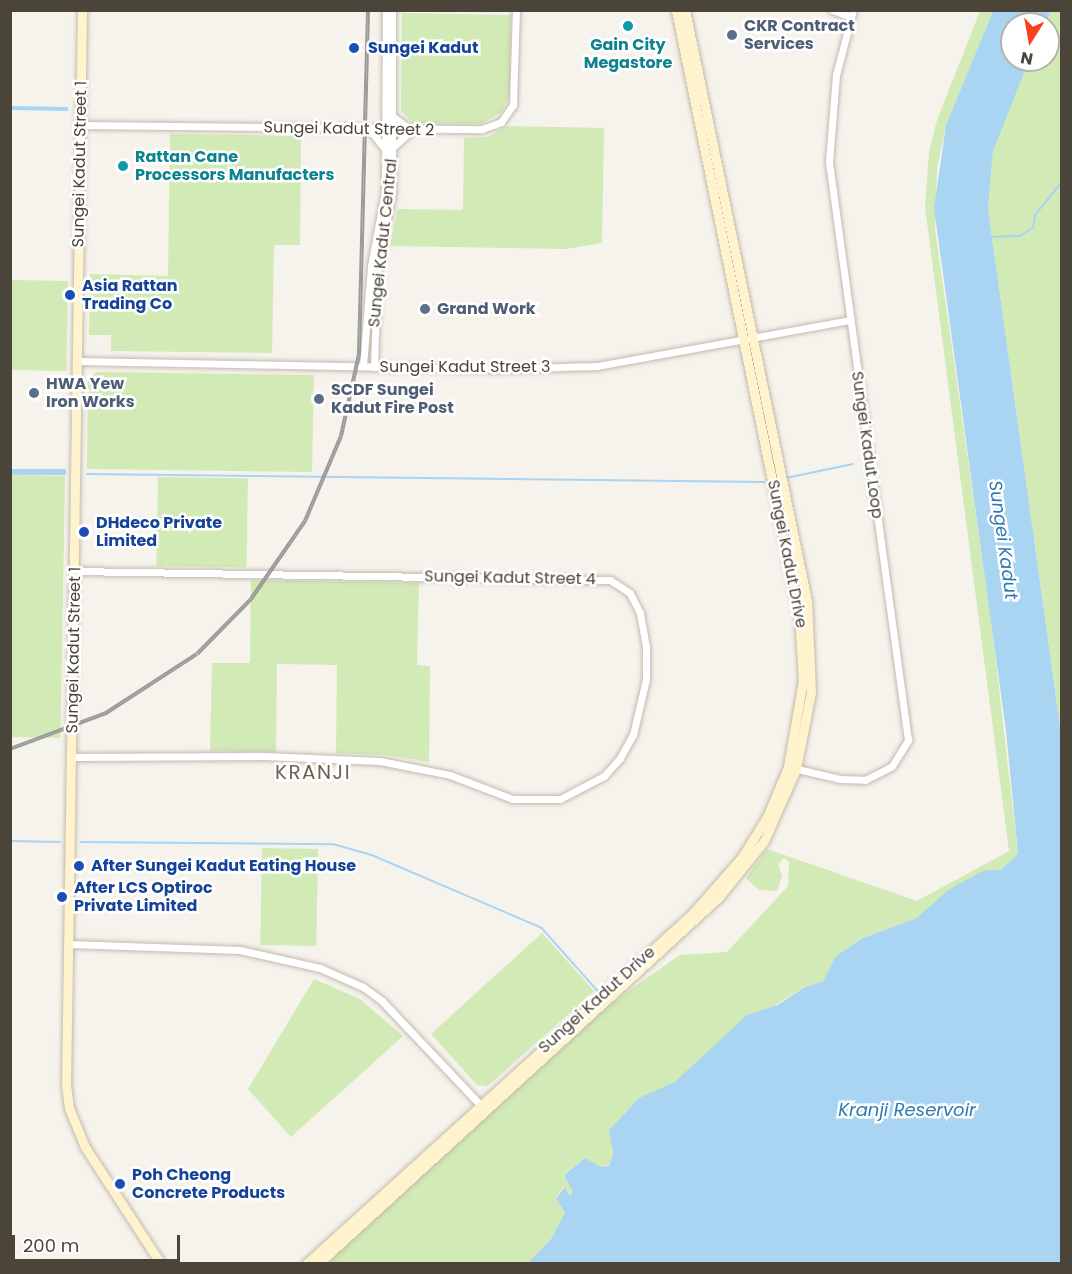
<!DOCTYPE html>
<html>
<head>
<meta charset="utf-8">
<style>
	body { margin:0 }
	#map { position:relative; width:1072px; height:1274px; overflow:hidden; background:#f6f3ec; font-family:Poppins,sans-serif }
	div>[style] { position:absolute }
	.green>* { inset:0; background:#d2eab5; transform-origin:0 0 }
	.water>* { inset:0; background:#a9d4f2; transform-origin:0 0 }
	.stream>* { height:1.5px; margin:-0.75px; padding:0 0.75px; transform-origin:0.75px; border-radius:0.75px; background:#a9d4f2 }
	.roads { filter:drop-shadow(0 0 2px #c2bbae) drop-shadow(0 0 2px #c2bbae) }
	.street>* { height:7px; margin:-3.5px; padding:0 3.5px; transform-origin:3.5px; border-radius:3.5px; background:#fff }
	.secondary>* { height:9px; margin:-4.5px; padding:0 4.5px; transform-origin:4.5px; border-radius:4.5px; background:#fff3cd }
	.rail>* { height:4px; margin-top:-2px; transform-origin:0; background:repeating-linear-gradient(90deg,#fff 0 4.5px,#9a9a9a 0 9px); box-sizing:border-box; border-block:2px solid #9a9a9a }
	.dots>* { width:16px; height:16px; translate:-50% -50%; box-sizing:border-box; border:3px solid #fff; border-radius:50% }
	span { translate:-50% -50%; white-space:nowrap; text-align:center; line-height:1.15; -webkit-text-stroke:5px #fff; paint-order:stroke }
	.service-label { font-size:16px; color:#4e5e75; font-weight:700 }
	.left { translate:0 -50%; text-align:left }
	.culture-label { font-size:16px; color:#0d838f; font-weight:700 }
	.transit-label { font-size:16px; color:#164399; font-weight:700 }
	.street-label { font-size:16px; color:#4b4439 }
	.water-label { font-size:18px; color:#2e7ab2; font-style:italic }
	.quarter-label { font-size:20px; color:#6e6250; letter-spacing:1.5px }
	.frame { position:absolute; inset:0; border:12px solid #4b4439; pointer-events:none }
	.north { position:absolute; left:1000px; top:12px; width:60px; height:60px; box-sizing:border-box; background:#fff; border:2px solid #b7b4b0; border-radius:50%; rotate:191deg; font-size:16px; font-weight:700; line-height:24px; text-align:center; color:#4b4439 }
	.north::after { content:''; display:block; margin:auto; width:21px; height:27px; background:#fc3f1d; clip-path:polygon(50% 0,100% 100%,50% 72%,0 100%) }
	.scale { position:absolute; left:12px; top:1235px; width:168px; height:27px; box-sizing:border-box; border:3px solid #4b4439; border-top:0; padding-left:8px; font-size:18px; line-height:21px; white-space:nowrap; color:#4b4439; -webkit-text-stroke:4px #fff; paint-order:stroke }
</style>
</head>
<body>
<div id="map">
	<div class="green">
		<div style="clip-path:polygon(980px 11px,993px 11px,946px 125px,937px 169px,935px 229px,992px 627px,1018px 855px,1002px 869px,992px 870px,917px 918px,863px 938px,836px 956px,823px 981px,802px 988px,730px 1035px,675px 1083px,638px 1099px,609px 1130px,613px 1152px,609px 1165px,601px 1167px,585px 1158px,564px 1174px,573px 1192px,571px 1196px,564px 1187px,556px 1197px,565px 1213px,551px 1239px,528px 1263px,324px 1264px,585px 1021px,680px 955px,727px 952px,788px 886px,789px 862px,784px 858px,778px 864px,782px 876px,777px 891px,759px 890px,746px 878px,767px 849px,917px 901px,1009px 851px,925px 207px,929px 152px,937px 120px)"></div>
		<div style="clip-path:polygon(1051px 11px,1061px 11px,1061px 733px,988px 209px,993px 151px,1001px 126px,1029px 60px,1048px 60px,1048px 24px,1045px 24px)"></div>
		<div style="clip-path:polygon(402px 13px,511px 15px,510px 94px,502px 112px,481px 124px,413px 123px,401px 111px)"></div>
		<div style="clip-path:polygon(507px 126px,604px 128px,602px 243px,566px 249px,390px 246px,398px 209px,463px 210px,464px 138px,487px 137px)"></div>
		<div style="clip-path:polygon(170px 134px,301px 136px,300px 245px,274px 245px,272px 353px,111px 351px,111px 335px,89px 335px,90px 274px,168px 276px)"></div>
		<div style="left:11px;top:280px;width:57px;height:90px;rotate:1deg"></div>
		<div style="clip-path:polygon(96px 372px,314px 375px,312px 472px,87px 469px,88px 380px)"></div>
		<div style="left:11px;top:475px;width:54px;height:262px;rotate:1deg"></div>
		<div style="left:158px;top:477px;width:90px;height:89px;rotate:1deg"></div>
		<div style="clip-path:polygon(251px 580px,419px 583px,417px 665px,430px 666px,429px 762px,385px 755px,336px 753px,337px 665px,277px 664px,276px 752px,210px 751px,212px 663px,250px 663px)"></div>
		<div style="left:262px;top:848px;width:56px;height:97px;rotate:1deg"></div>
		<div style="clip-path:polygon(542px 933px,594px 991px,488px 1086px,477px 1085px,431px 1034px)"></div>
		<div style="clip-path:polygon(314px 979px,360px 999px,403px 1036px,291px 1137px,248px 1089px)"></div>
	</div>
	<div class="water">
		<div style="clip-path:polygon(993px 11px,1051px 11px,1045px 24px,1012px 24px,1012px 60px,1029px 60px,993px 151px,988px 209px,1061px 733px,1061px 1263px,528px 1263px,551px 1239px,565px 1213px,556px 1198px,565px 1187px,570px 1196px,573px 1192px,564px 1175px,585px 1158px,601px 1167px,609px 1166px,613px 1153px,609px 1130px,639px 1098px,675px 1082px,747px 1015px,778px 1005px,803px 988px,823px 981px,836px 956px,863px 938px,917px 918px,948px 890px,983px 871px,1002px 869px,1018px 854px,1006px 731px,934px 208px,946px 125px)"></div>
		<div style="left:11px;top:106px;width:57px;height:4px;rotate:1deg"></div>
		<div style="left:11px;top:469px;width:55px;height:6px"></div>
	</div>
	<div class="stream">
		<div style="left:987px;top:237px;width:33px;rotate:-2deg"></div>
		<div style="left:1020px;top:236px;width:15px;rotate:-32deg"></div>
		<div style="left:1033px;top:228px;width:13px;rotate:-81deg"></div>
		<div style="left:1035px;top:215px;width:43px;rotate:-50.7deg"></div>
		<div style="left:87px;top:474px;width:677px;rotate:0.68deg"></div>
		<div style="left:786px;top:478px;width:68px;rotate:-11.8deg"></div>
		<div style="left:10px;top:841px;width:50px;rotate:1.1deg"></div>
		<div style="left:81px;top:842px;width:252px;rotate:0.5deg"></div>
		<div style="left:333px;top:844px;width:41px;rotate:15.8deg"></div>
		<div style="left:372px;top:855px;width:185px;rotate:23.2deg"></div>
		<div style="left:542px;top:928px;width:84px;rotate:48.4deg"></div>
	</div>
	<div class="roads">
		<div class="street">
			<div style="left:832px;top:10px;width:20px;rotate:20deg"></div>
			<div style="left:392px;top:116px;width:24px;rotate:36deg"></div>
			<div style="left:80px;top:125px;width:402px;rotate:0.6deg"></div>
			<div style="left:482px;top:129px;width:20px;rotate:-20deg"></div>
			<div style="left:501px;top:122px;width:21px;rotate:-55deg"></div>
			<div style="left:513px;top:105px;width:95px;rotate:-88.2deg"></div>
			<div style="left:370px;top:130px;width:24px;rotate:52deg"></div>
			<div style="left:392px;top:148px;width:24px;rotate:-42deg"></div>
			<div style="left:77px;top:361px;width:423px;rotate:1.1deg"></div>
			<div style="left:500px;top:369px;width:97px;rotate:-1.8deg"></div>
			<div style="left:597px;top:366px;width:256px;rotate:-10.3deg"></div>
			<div style="left:363px;top:366px;width:100px;rotate:-85.4deg"></div>
			<div style="left:371px;top:266px;width:75px;rotate:-79.3deg"></div>
			<div style="left:385px;top:192px;width:182px;rotate:-89.7deg"></div>
			<div style="left:374px;top:367px;width:94px;rotate:-88.2deg"></div>
			<div style="left:377px;top:273px;width:82px;rotate:-79.5deg"></div>
			<div style="left:392px;top:192px;width:182px;rotate:-90deg"></div>
			<div style="left:71px;top:757px;width:193px;rotate:-0.3deg"></div>
			<div style="left:264px;top:756px;width:116px;rotate:2.5deg"></div>
			<div style="left:380px;top:761px;width:71px;rotate:11.3deg"></div>
			<div style="left:450px;top:775px;width:67px;rotate:20.9deg"></div>
			<div style="left:513px;top:799px;width:47px"></div>
			<div style="left:560px;top:799px;width:50px;rotate:-27.6deg"></div>
			<div style="left:604px;top:776px;width:24px;rotate:-48deg"></div>
			<div style="left:620px;top:758px;width:26px;rotate:-61deg"></div>
			<div style="left:633px;top:735px;width:57px;rotate:-76.9deg"></div>
			<div style="left:646px;top:679px;width:32px;rotate:-90deg"></div>
			<div style="left:646px;top:647px;width:35px;rotate:-100deg"></div>
			<div style="left:640px;top:613px;width:22px;rotate:-117deg"></div>
			<div style="left:630px;top:593px;width:24px;rotate:-147deg"></div>
			<div style="left:610px;top:580px;width:535px;rotate:-179.04deg"></div>
			<div style="left:793px;top:768px;width:48px;rotate:13.2deg"></div>
			<div style="left:840px;top:779px;width:25px;rotate:2deg"></div>
			<div style="left:865px;top:780px;width:30px;rotate:-27deg"></div>
			<div style="left:892px;top:766px;width:31px;rotate:-58deg"></div>
			<div style="left:908px;top:740px;width:583px;rotate:-97.78deg"></div>
			<div style="left:829px;top:162px;width:87px;rotate:-85.4deg"></div>
			<div style="left:836px;top:75px;width:67px;rotate:-75.3deg"></div>
			<div style="left:69px;top:944px;width:171px;rotate:2deg"></div>
			<div style="left:240px;top:950px;width:82px;rotate:12.7deg"></div>
			<div style="left:320px;top:968px;width:47px;rotate:23.8deg"></div>
			<div style="left:363px;top:987px;width:24px;rotate:36deg"></div>
			<div style="left:382px;top:1001px;width:149px;rotate:46.6deg"></div>
		</div>
		<div class="secondary">
			<div style="left:82px;top:10px;width:1074px;rotate:90.85deg"></div>
			<div style="left:66px;top:1084px;width:24px;rotate:83deg"></div>
			<div style="left:69px;top:1108px;width:42px;rotate:67.7deg"></div>
			<div style="left:85px;top:1147px;width:140px;rotate:57deg"></div>
			<div style="left:306px;top:1264px;width:521px;rotate:-42.2deg"></div>
			<div style="left:692px;top:914px;width:76px;rotate:-48.7deg"></div>
			<div style="left:742px;top:857px;width:47px;rotate:-58deg"></div>
			<div style="left:767px;top:817px;width:54px;rotate:-67.2deg"></div>
			<div style="left:788px;top:767px;width:88px;rotate:-80.2deg"></div>
			<div style="left:803px;top:680px;width:67px;rotate:-93.4deg"></div>
			<div style="left:799px;top:613px;width:615px;rotate:-101.53deg"></div>
			<div style="left:318px;top:1264px;width:544px;rotate:-42.47deg"></div>
			<div style="left:719px;top:897px;width:72px;rotate:-51.2deg"></div>
			<div style="left:764px;top:841px;width:79px;rotate:-66deg"></div>
			<div style="left:796px;top:769px;width:78px;rotate:-79deg"></div>
			<div style="left:811px;top:692px;width:91px;rotate:-92.5deg"></div>
			<div style="left:807px;top:601px;width:603px;rotate:-101.66deg"></div>
		</div>
	</div>
	<div class="rail">
		<div style="left:10px;top:749px;width:103px;rotate:-20.6deg"></div>
		<div style="left:106px;top:713px;width:108px;rotate:-33deg"></div>
		<div style="left:197px;top:654px;width:77px;rotate:-45.5deg"></div>
		<div style="left:251px;top:599px;width:95px;rotate:-55.3deg"></div>
		<div style="left:305px;top:521px;width:92px;rotate:-67deg"></div>
		<div style="left:341px;top:436px;width:84px;rotate:-77.6deg"></div>
		<div style="left:359px;top:354px;width:344px;rotate:-88.5deg"></div>
	</div>
	<div class="dots">
		<div style="left:628px;top:26px;background:#0f9aa8"></div>
		<div style="left:732px;top:35px;background:#5c6f8a"></div>
		<div style="left:354px;top:48px;background:#1a4fb4"></div>
		<div style="left:123px;top:166px;background:#0f9aa8"></div>
		<div style="left:70px;top:295px;background:#1a4fb4"></div>
		<div style="left:425px;top:309px;background:#5c6f8a"></div>
		<div style="left:34px;top:393px;background:#5c6f8a"></div>
		<div style="left:319px;top:399px;background:#5c6f8a"></div>
		<div style="left:84px;top:532px;background:#1a4fb4"></div>
		<div style="left:79px;top:866px;background:#1a4fb4"></div>
		<div style="left:62px;top:897px;background:#1a4fb4"></div>
		<div style="left:120px;top:1184px;background:#1a4fb4"></div>
	</div>
	<div class="service-label">
		<span class="left" style="left:744px;top:35px">CKR Contract<br>Services</span>
		<span class="left" style="left:437px;top:309px">Grand Work</span>
		<span class="left" style="left:46px;top:393px">HWA Yew<br>Iron Works</span>
		<span class="left" style="left:331px;top:399px">SCDF Sungei<br>Kadut Fire Post</span>
	</div>
	<div class="culture-label">
		<span style="left:628px;top:54px">Gain City<br>Megastore</span>
		<span class="left" style="left:135px;top:166px">Rattan Cane<br>Processors Manufacters</span>
	</div>
	<div class="transit-label">
		<span class="left" style="left:368px;top:48px">Sungei Kadut</span>
		<span class="left" style="left:82px;top:295px">Asia Rattan<br>Trading Co</span>
		<span class="left" style="left:96px;top:532px">DHdeco Private<br>Limited</span>
		<span class="left" style="left:91px;top:866px">After Sungei Kadut Eating House</span>
		<span class="left" style="left:74px;top:897px">After LCS Optiroc<br>Private Limited</span>
		<span class="left" style="left:132px;top:1184px">Poh Cheong<br>Concrete Products</span>
	</div>
	<div class="street-label">
		<span style="left:349px;top:129px;rotate:1deg">Sungei Kadut Street 2</span>
		<span style="left:80px;top:164px;rotate:-89deg">Sungei Kadut Street 1</span>
		<span style="left:383px;top:243px;rotate:-84deg">Sungei Kadut Central</span>
		<span style="left:465px;top:367px">Sungei Kadut Street 3</span>
		<span style="left:867px;top:445px;rotate:82deg">Sungei Kadut Loop</span>
		<span style="left:787px;top:554px;rotate:79deg">Sungei Kadut Drive</span>
		<span style="left:510px;top:578px;rotate:1deg">Sungei Kadut Street 4</span>
		<span style="left:74px;top:650px;rotate:-89deg">Sungei Kadut Street 1</span>
		<span style="left:597px;top:1000px;rotate:-42deg">Sungei Kadut Drive</span>
	</div>
	<div class="water-label">
		<span style="left:1003px;top:540px;rotate:82deg">Sungei Kadut</span>
		<span style="left:907px;top:1110px">Kranji Reservoir</span>
	</div>
	<div class="quarter-label">
		<span style="left:313px;top:772px">KRANJI</span>
	</div>
	<div class="frame"></div>
	<div class="north">N</div>
	<div class="scale">200 m</div>
</div>
</body>
</html>
